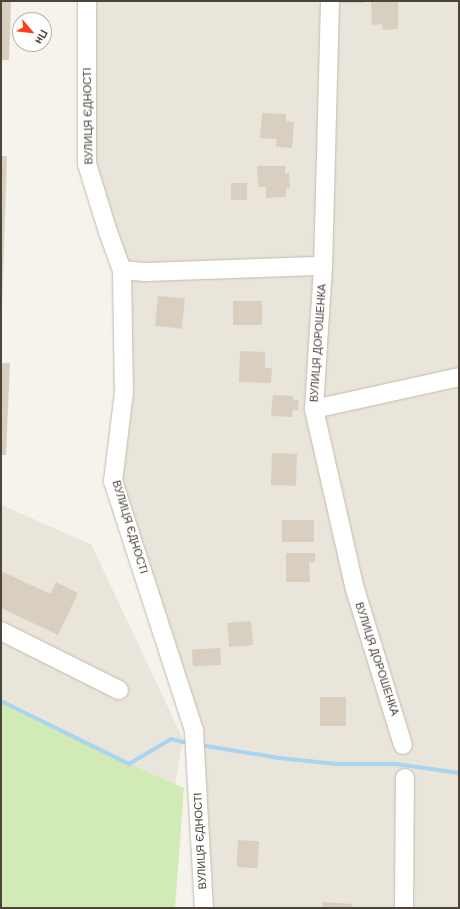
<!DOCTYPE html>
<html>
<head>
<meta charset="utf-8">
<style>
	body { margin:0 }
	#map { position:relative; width:460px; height:909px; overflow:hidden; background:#f6f3ec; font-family:Helvetica,sans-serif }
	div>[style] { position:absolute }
	.residential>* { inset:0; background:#eae5da }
	.green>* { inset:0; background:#d2eab5 }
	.stream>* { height:4px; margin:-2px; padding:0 2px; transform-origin:2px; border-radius:2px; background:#a9d4f2 }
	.building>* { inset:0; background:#d8cfc1; transform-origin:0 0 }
	.roads { filter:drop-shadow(0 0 1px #c2bbae) drop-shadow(0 0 1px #c2bbae) }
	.minor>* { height:18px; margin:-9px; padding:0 9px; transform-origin:9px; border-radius:9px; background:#fff }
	span { translate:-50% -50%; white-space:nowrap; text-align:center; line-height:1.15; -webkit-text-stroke:3px #fff; paint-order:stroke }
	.street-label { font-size:11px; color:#4b4439 }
	.frame { position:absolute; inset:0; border:2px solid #4b4439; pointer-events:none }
	.north { position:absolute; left:12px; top:12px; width:40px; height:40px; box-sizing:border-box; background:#fff; border:1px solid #b7b4b0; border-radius:50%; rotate:118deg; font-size:11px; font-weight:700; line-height:16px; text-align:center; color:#4b4439 }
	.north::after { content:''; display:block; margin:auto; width:14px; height:18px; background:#fc3f1d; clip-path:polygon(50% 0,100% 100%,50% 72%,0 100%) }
</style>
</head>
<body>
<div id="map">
	<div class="residential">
		<div style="clip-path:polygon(87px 1px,459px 1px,459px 908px,204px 908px,194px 731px,113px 481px,122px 270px,87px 164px)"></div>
		<div style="clip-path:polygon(1px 505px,91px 544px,183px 739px,173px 796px,1px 707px)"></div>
	</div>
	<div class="green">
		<div style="clip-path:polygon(1px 701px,129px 764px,184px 788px,175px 908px,1px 908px)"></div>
	</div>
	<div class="stream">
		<div style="left:1px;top:701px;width:143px;rotate:26.2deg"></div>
		<div style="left:129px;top:764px;width:49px;rotate:-30.8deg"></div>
		<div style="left:171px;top:739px;width:21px;rotate:14deg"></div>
		<div style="left:200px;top:745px;width:80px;rotate:9.3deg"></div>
		<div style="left:279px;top:758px;width:58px;rotate:5.9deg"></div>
		<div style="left:337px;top:764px;width:59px"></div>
		<div style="left:396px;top:764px;width:64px;rotate:8.1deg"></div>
	</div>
	<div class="building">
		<div style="clip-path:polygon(1px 1px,11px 1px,9px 60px,1px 60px)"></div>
		<div style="left:337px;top:1px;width:27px;height:2px"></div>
		<div style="clip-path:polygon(371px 1px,398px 1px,398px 29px,383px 30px,382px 24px,372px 25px)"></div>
		<div style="clip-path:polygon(262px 113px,286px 114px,286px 121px,294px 122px,292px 148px,276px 147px,277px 139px,260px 138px)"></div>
		<div style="clip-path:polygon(1px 156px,7px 156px,2px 307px,1px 307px)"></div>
		<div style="clip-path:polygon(257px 166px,285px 166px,285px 173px,289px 173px,290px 188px,286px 188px,286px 197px,266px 198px,266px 187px,258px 187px)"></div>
		<div style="left:231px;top:183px;width:16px;height:17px"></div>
		<div style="left:158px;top:296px;width:27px;height:30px;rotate:6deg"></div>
		<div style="left:262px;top:301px;width:24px;height:29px;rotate:90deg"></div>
		<div style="clip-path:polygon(240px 351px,265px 352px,265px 368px,272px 368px,271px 383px,239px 382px)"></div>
		<div style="clip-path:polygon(1px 363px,10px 363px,6px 455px,1px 455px)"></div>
		<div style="clip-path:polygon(273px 395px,293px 396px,293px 400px,299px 400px,298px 410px,293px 410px,292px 417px,271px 416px)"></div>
		<div style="left:272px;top:453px;width:25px;height:32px;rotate:2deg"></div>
		<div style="left:282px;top:520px;width:32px;height:22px"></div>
		<div style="clip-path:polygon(286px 553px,315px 553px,315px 562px,309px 562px,310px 582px,286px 582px)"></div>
		<div style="clip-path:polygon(1px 571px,50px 594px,56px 582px,78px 593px,58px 635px,1px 608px)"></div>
		<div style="left:251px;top:621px;width:24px;height:24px;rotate:85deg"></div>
		<div style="left:220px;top:648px;width:17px;height:28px;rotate:87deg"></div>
		<div style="left:346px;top:697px;width:29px;height:26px;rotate:90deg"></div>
		<div style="left:238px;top:840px;width:21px;height:27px;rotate:3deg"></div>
		<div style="clip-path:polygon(323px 902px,352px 904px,352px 908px,322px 908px)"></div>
	</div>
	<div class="roads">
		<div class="minor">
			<div style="left:87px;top:1px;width:163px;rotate:90deg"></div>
			<div style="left:87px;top:164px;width:71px;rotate:72.8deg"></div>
			<div style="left:108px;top:232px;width:40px;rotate:69.8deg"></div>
			<div style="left:122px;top:270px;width:122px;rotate:89.1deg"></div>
			<div style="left:124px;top:392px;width:90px;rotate:97deg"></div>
			<div style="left:113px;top:481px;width:263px;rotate:72deg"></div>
			<div style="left:194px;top:731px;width:177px;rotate:86.8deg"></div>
			<div style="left:330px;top:1px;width:265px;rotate:91.5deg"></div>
			<div style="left:323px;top:266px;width:143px;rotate:93.6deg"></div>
			<div style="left:314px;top:409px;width:185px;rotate:77.2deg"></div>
			<div style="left:355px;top:589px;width:163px;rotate:72.9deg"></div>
			<div style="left:122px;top:270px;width:25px;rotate:5deg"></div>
			<div style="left:147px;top:272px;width:176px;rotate:-2deg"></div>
			<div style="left:314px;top:409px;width:148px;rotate:-12.4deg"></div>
			<div style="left:1px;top:631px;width:132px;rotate:26.6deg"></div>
			<div style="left:404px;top:908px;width:130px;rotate:-89.6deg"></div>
		</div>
	</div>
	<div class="street-label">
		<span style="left:88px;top:116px;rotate:-91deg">ВУЛИЦЯ ЄДНОСТІ</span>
		<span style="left:318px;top:343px;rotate:-86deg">ВУЛИЦЯ ДОРОШЕНКА</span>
		<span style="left:130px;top:527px;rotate:73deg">ВУЛИЦЯ ЄДНОСТІ</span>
		<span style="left:377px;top:659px;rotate:72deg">ВУЛИЦЯ ДОРОШЕНКА</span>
		<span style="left:200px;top:841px;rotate:-93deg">ВУЛИЦЯ ЄДНОСТІ</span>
	</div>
	<div class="frame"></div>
	<div class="north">Пн</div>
</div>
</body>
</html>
